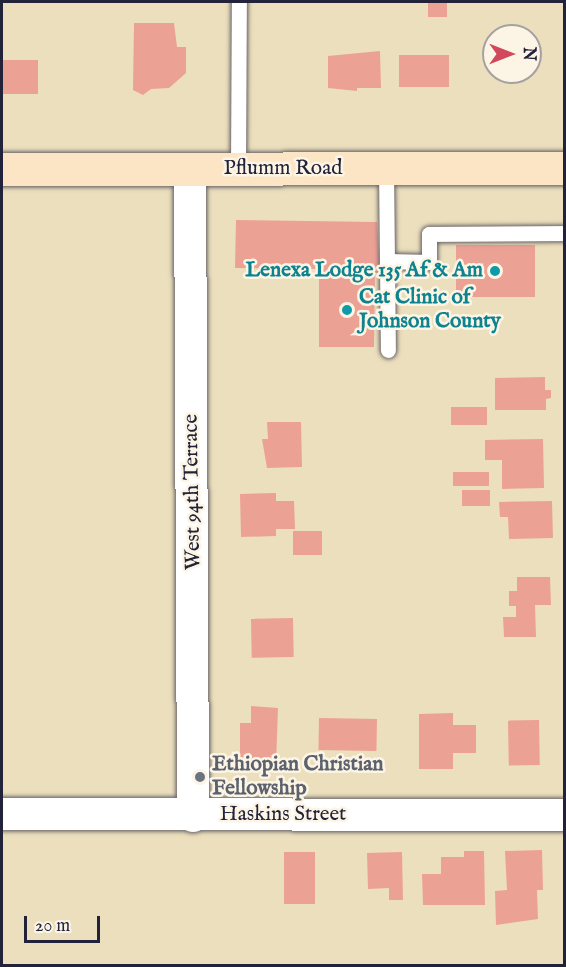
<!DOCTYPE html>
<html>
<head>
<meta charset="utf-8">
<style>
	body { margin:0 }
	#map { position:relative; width:566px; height:967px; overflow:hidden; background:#ecdfbd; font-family:"IM FELL English",serif }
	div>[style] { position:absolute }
	.building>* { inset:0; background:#eca195; transform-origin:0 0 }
	.roads { filter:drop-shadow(0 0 2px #696468) drop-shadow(0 0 2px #696468) }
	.lane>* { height:15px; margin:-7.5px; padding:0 7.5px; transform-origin:7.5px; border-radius:7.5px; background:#fff }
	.street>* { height:32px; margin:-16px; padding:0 16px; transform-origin:16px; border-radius:16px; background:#fff }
	.secondary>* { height:33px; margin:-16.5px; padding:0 16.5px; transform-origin:16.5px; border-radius:16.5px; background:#fce5c4 }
	.dots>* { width:16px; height:16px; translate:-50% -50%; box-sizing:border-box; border:3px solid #fcf5e5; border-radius:50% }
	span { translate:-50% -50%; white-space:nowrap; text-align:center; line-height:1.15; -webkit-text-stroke:5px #fcf5e5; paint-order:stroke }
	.street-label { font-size:21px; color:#22223b }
	.culture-label { font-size:21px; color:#0d838f; font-weight:700 }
	.right { translate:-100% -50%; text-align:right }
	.left { translate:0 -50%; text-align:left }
	.worship-label { font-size:21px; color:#5b616d; font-weight:700 }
	.frame { position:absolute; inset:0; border:3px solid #22223b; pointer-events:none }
	.north { position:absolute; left:482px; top:24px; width:60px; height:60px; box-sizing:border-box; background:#fcf5e5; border:2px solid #a5a1a1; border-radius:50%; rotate:90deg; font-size:16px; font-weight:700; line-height:24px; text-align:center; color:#22223b }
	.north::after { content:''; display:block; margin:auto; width:21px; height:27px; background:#d1495b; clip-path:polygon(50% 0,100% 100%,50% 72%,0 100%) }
	.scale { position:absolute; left:24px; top:916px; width:76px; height:27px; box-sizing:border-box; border:3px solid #22223b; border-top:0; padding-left:8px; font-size:18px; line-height:21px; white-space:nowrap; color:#22223b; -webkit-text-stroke:4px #fcf5e5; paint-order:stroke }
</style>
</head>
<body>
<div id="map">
	<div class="building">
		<div style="left:428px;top:2px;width:19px;height:15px"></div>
		<div style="clip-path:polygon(134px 23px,174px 23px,177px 47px,186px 47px,186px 73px,169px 88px,151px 89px,143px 95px,133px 90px)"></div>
		<div style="clip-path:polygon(380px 51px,381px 88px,357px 88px,357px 91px,328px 88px,328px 56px)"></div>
		<div style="left:449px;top:55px;width:32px;height:50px;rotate:90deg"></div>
		<div style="left:2px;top:60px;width:36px;height:34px"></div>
		<div style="clip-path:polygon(236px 220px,377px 222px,380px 273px,375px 273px,374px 347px,319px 347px,319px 269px,235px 268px)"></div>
		<div style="left:456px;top:245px;width:79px;height:52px"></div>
		<div style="clip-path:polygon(545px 377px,545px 390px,551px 390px,551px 398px,546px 399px,546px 410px,495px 410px,495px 378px)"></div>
		<div style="left:487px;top:407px;width:18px;height:36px;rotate:90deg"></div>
		<div style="clip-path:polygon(267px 422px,301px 422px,302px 467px,267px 468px,262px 439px,268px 439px)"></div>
		<div style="clip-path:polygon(543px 439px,544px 488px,502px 489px,502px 460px,485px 460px,485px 440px)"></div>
		<div style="left:489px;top:472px;width:14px;height:36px;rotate:90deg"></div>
		<div style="left:462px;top:490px;width:28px;height:16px"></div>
		<div style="clip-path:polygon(276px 493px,276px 501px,294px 501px,295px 529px,276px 529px,276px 536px,241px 537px,240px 494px)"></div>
		<div style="clip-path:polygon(552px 501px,553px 538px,509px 539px,508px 517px,500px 517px,499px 502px)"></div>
		<div style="left:293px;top:531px;width:29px;height:24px"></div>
		<div style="clip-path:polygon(517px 577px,550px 577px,551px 605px,535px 605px,536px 637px,504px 637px,503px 617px,516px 617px,516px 606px,509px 606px,509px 591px,517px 591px)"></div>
		<div style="left:293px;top:618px;width:39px;height:42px;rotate:89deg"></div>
		<div style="clip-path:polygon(251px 706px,278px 708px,276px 765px,240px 765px,240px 723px,251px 723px)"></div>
		<div style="clip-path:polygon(453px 713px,453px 725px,476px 725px,476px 753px,453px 753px,453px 769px,419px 769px,419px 714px)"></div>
		<div style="left:319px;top:718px;width:58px;height:32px;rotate:1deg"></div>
		<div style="left:539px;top:720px;width:45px;height:31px;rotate:89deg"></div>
		<div style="clip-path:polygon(542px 850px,543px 890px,537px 890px,538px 919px,496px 925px,495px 891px,507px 890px,505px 851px)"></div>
		<div style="clip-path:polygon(464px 851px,484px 851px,485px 905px,423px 905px,422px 874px,441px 874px,441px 857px,464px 857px)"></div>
		<div style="left:284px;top:852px;width:31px;height:52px"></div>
		<div style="clip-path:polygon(402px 852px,403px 900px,389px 900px,389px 888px,368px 889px,367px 853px)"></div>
	</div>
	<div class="roads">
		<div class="lane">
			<div style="left:386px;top:168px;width:182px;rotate:89.4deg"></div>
			<div style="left:238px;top:169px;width:167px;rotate:-89.7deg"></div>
			<div style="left:387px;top:261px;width:42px;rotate:1.4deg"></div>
			<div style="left:429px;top:262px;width:28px;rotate:-90deg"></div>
			<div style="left:429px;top:234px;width:135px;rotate:-0.4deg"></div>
		</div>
		<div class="street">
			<div style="left:190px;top:169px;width:647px;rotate:89.73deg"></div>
			<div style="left:2px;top:814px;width:562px;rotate:0.1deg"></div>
		</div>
		<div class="secondary">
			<div style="left:2px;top:169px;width:562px;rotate:-0.1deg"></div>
		</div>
	</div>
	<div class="dots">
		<div style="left:495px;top:271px;background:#0f9aa8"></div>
		<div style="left:347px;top:310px;background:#0f9aa8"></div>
		<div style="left:200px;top:777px;background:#6b7280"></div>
	</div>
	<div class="street-label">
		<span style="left:283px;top:169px">Pflumm Road</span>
		<span style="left:193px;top:492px;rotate:-91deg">West 94th Terrace</span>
		<span style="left:283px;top:815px">Haskins Street</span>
	</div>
	<div class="culture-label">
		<span class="right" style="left:483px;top:271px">Lenexa Lodge 135 Af &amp; Am</span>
		<span class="left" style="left:359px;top:310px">Cat Clinic of<br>Johnson County</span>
	</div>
	<div class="worship-label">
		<span class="left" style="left:212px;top:777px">Ethiopian Christian<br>Fellowship</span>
	</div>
	<div class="frame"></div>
	<div class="north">N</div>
	<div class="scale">20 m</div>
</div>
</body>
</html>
